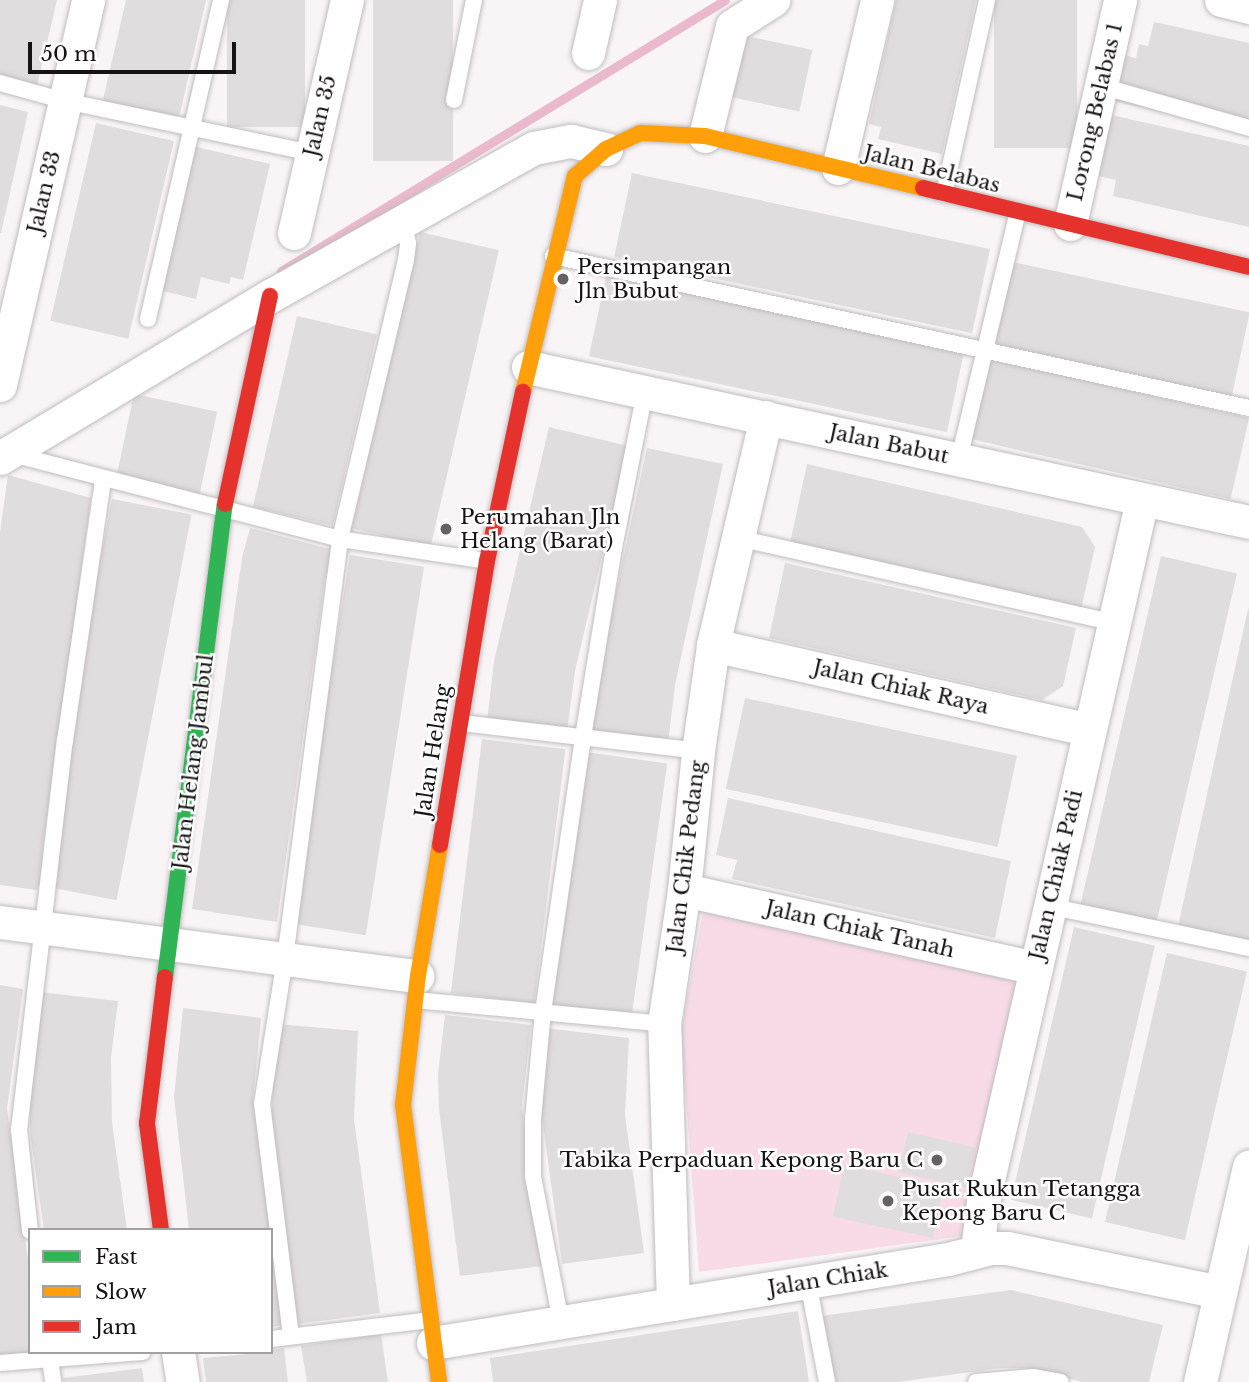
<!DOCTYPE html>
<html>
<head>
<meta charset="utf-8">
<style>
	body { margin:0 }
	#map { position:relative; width:1249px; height:1382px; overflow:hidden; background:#f9f5f7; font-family:"Libre Baskerville",serif }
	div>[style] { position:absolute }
	.green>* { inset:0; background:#f8dbe7 }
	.stream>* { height:9px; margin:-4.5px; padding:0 4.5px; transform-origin:4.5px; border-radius:4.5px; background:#eab9ce }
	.building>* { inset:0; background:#e0ddde; transform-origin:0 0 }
	.roads { filter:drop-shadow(0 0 2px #c0bdbe) drop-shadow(0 0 2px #c0bdbe) }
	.lane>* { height:16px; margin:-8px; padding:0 8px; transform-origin:8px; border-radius:8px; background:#fefefe }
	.street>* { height:33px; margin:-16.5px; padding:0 16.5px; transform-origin:16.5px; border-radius:16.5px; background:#fefefe }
	.fast>* { height:16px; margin:-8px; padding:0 8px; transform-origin:8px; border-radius:8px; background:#30b455 }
	.slow>* { height:16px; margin:-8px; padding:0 8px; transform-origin:8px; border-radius:8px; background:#ff9f0a }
	.jam>* { height:16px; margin:-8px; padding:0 8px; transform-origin:8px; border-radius:8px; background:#e5322d }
	.dots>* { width:19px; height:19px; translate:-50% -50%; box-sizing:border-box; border:4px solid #fff; border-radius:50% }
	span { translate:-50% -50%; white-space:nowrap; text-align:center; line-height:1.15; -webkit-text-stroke:5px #fff; paint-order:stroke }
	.street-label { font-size:21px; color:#161314 }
	.poi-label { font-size:21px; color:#161314 }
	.left { translate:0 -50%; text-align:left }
	.right { translate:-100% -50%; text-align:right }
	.legend { position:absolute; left:28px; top:1228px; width:245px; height:126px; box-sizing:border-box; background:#fff; border:2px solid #a2a1a1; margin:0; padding:9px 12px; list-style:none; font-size:21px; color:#161314 }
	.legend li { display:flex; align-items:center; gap:14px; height:35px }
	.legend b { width:35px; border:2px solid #a2a1a1 }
	.scale { position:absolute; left:28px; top:42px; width:208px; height:32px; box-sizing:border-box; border:4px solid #161314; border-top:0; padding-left:9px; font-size:21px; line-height:24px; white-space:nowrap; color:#161314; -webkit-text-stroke:5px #fff; paint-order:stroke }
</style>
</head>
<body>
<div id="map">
	<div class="green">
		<div style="clip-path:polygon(703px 911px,1021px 978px,963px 1236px,699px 1272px,681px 1033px)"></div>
	</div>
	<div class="stream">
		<div style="left:281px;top:271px;width:520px;rotate:-31.4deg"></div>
	</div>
	<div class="building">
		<div style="clip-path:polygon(0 0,57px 0,36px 90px,0 82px)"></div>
		<div style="clip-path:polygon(126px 0,206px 0,178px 122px,102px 104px)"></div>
		<div style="left:227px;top:0;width:78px;height:127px"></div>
		<div style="left:373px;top:0;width:80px;height:161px"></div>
		<div style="clip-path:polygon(896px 0,976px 0,942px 154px,878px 139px,881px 127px,869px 124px)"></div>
		<div style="left:994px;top:0;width:83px;height:148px"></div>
		<div style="clip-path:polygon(1154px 22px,1249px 43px,1249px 131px,1113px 101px,1123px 55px,1136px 58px,1139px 44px,1148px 46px)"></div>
		<div style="left:742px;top:35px;width:72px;height:63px;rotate:12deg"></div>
		<div style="clip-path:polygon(0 105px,28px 112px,1px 233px,0 233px)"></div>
		<div style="clip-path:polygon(1107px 114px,1249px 146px,1249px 227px,1113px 196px,1116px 180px,1093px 175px)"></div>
		<div style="left:96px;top:123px;width:80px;height:203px;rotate:13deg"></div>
		<div style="clip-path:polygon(192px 146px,270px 164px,243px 280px,231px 277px,229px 284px,201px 277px,196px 299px,159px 290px)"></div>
		<div style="left:632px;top:173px;width:366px;height:86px;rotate:12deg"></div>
		<div style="left:420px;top:232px;width:81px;height:304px;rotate:13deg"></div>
		<div style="left:1008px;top:261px;width:247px;height:86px;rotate:12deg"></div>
		<div style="left:606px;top:276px;width:366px;height:82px;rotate:12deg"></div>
		<div style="left:297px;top:316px;width:82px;height:196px;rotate:13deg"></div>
		<div style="left:989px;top:358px;width:267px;height:83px;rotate:13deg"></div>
		<div style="left:134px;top:394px;width:85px;height:85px;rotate:12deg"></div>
		<div style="clip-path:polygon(549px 427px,628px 446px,575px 671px,567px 732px,487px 722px,494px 661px)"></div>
		<div style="clip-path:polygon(647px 448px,723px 464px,675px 685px,668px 743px,591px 733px,598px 676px)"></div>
		<div style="clip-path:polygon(807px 464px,1082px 527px,1095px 547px,1081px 610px,790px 543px)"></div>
		<div style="clip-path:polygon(8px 475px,91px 498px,37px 890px,0 885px,0 532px)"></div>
		<div style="left:112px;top:499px;width:81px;height:393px;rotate:11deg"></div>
		<div style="clip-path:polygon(250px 528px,333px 550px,325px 579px,277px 922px,192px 909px,242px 558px)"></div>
		<div style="left:350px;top:555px;width:75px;height:373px;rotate:9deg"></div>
		<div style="left:1161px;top:556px;width:78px;height:357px;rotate:13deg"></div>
		<div style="clip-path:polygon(785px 563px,1076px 628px,1063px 686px,1042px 700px,769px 638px)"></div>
		<div style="clip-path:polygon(1248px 609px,1249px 609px,1249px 942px,1178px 926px)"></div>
		<div style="left:745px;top:698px;width:278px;height:93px;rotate:12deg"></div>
		<div style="left:482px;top:739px;width:84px;height:256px;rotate:7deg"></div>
		<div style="left:586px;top:752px;width:82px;height:255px;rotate:8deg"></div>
		<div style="clip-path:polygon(728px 798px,1011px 861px,995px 938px,732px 879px,737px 860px,716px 855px)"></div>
		<div style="left:1074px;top:927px;width:83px;height:280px;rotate:13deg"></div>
		<div style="left:1167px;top:953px;width:82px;height:276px;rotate:13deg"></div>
		<div style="clip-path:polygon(0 985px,23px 989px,7px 1108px,30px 1273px,30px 1352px,43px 1352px,0 1360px)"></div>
		<div style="clip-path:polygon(40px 992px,118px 1001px,111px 1058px,112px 1122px,127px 1230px,44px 1230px,30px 1133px,30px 1087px)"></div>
		<div style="clip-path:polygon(183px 1008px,261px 1018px,253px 1100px,271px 1230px,189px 1230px,174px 1097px)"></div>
		<div style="clip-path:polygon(445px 1015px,531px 1025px,522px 1107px,542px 1266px,460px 1276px,439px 1109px,438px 1074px)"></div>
		<div style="clip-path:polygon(276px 1024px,358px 1031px,354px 1119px,380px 1313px,297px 1324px,271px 1130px)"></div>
		<div style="clip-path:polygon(545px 1028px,629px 1038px,625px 1115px,644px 1253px,562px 1264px,542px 1117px)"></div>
		<div style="left:908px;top:1132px;width:69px;height:41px;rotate:13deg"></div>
		<div style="left:844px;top:1165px;width:102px;height:53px;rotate:12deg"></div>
		<div style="clip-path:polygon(271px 1242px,284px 1325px,271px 1327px)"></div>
		<div style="clip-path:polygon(1011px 1290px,1163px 1325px,1149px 1382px,1083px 1382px,1023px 1368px,1000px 1368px,898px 1382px,831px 1382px,821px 1316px)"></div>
		<div style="clip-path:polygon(798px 1311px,809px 1382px,493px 1382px,490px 1358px)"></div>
		<div style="clip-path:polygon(381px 1334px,388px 1382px,307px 1382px,301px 1346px)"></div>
		<div style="clip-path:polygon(284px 1348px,288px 1382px,206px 1382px,203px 1358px,271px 1352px,271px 1350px)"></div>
		<div style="clip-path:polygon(142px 1368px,144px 1382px,63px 1382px,63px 1378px)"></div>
	</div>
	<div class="roads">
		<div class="lane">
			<div style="left:0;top:83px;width:67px;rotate:15.5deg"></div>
			<div style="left:65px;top:101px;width:252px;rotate:11.9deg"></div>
			<div style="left:1101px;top:86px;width:154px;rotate:15.8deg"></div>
			<div style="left:454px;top:100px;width:102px;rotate:-78.7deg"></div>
			<div style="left:944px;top:194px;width:199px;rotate:-77.5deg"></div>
			<div style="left:553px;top:256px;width:712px;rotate:12.32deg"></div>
			<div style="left:148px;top:319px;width:327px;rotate:-77.1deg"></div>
			<div style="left:12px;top:454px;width:339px;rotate:14.5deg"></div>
			<div style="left:340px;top:539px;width:149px;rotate:8.5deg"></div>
			<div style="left:959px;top:459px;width:254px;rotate:-76.6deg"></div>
			<div style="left:738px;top:538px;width:385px;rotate:12.7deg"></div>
			<div style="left:461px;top:723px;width:239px;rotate:6.7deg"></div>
			<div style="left:1049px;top:906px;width:204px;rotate:11.9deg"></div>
			<div style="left:416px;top:1000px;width:249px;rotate:5.5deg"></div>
			<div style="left:30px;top:1231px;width:102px;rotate:-96.2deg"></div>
			<div style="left:19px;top:1130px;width:392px;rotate:-83.3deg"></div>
			<div style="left:65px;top:741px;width:264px;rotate:-81.7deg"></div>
			<div style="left:808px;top:1282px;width:102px;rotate:79.2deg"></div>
			<div style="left:561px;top:1322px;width:149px;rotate:-100.9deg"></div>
			<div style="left:533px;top:1176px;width:57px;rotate:-90deg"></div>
			<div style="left:533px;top:1119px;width:107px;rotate:-84.7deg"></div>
			<div style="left:543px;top:1012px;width:278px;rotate:-81.7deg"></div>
			<div style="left:583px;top:737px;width:192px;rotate:-80.7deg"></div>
			<div style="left:614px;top:548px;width:159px;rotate:-78.8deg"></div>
			<div style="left:291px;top:1336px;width:234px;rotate:-97.1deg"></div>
			<div style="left:262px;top:1104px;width:148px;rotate:-81deg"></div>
			<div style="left:285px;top:958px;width:423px;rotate:-82.5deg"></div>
			<div style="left:340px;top:539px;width:287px;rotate:-76.7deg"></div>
			<div style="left:406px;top:260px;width:17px;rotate:-83deg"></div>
			<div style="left:408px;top:243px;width:22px;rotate:-103deg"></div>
			<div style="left:271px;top:1339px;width:160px;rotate:-6.8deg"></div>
			<div style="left:49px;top:1352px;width:30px;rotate:82deg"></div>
			<div style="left:0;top:1363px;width:143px;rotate:-4.4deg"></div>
			<div style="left:976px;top:1382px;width:57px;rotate:-5deg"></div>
			<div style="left:1033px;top:1377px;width:28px;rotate:10deg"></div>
		</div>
		<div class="street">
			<div style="left:1221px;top:0;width:29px;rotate:14deg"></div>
			<div style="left:588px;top:53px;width:54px;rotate:-77.2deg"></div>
			<div style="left:705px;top:136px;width:113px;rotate:-76.2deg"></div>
			<div style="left:732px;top:26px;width:49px;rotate:-32.4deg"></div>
			<div style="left:838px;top:168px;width:172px;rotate:-76.9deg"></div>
			<div style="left:1070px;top:224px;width:230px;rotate:-77.4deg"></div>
			<div style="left:294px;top:233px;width:239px;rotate:-77.2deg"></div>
			<div style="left:528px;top:367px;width:737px;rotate:12.13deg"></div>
			<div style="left:0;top:385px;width:395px;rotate:-77.1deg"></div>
			<div style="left:0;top:458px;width:315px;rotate:-31deg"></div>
			<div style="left:270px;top:296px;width:303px;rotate:-29.3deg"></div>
			<div style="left:534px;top:148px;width:38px;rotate:-11deg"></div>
			<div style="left:571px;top:141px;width:36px;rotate:13deg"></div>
			<div style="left:713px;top:645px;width:385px;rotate:12.7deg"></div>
			<div style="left:684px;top:890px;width:360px;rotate:12.5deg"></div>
			<div style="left:0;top:922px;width:421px;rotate:7.4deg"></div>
			<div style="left:977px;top:1250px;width:48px;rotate:-82.9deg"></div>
			<div style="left:983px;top:1202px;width:720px;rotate:-77.24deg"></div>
			<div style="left:673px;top:1304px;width:280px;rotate:-91.8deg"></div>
			<div style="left:664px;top:1024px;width:135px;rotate:-81.5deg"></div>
			<div style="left:684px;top:890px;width:140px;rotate:-84.2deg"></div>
			<div style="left:698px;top:751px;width:107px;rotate:-81.9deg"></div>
			<div style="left:713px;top:645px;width:234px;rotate:-76.9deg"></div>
			<div style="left:433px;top:1343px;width:522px;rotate:-9.26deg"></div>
			<div style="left:948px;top:1259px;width:44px;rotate:-14.3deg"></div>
			<div style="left:991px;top:1248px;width:16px"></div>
			<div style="left:1007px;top:1248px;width:217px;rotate:11.7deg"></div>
			<div style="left:178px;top:1352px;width:30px;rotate:81deg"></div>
			<div style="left:1200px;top:1382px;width:221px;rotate:-77.2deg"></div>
		</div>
		<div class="fast">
			<div style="left:165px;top:977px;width:477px;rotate:-82.8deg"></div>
		</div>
		<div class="slow">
			<div style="left:523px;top:392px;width:222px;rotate:-76.5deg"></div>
			<div style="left:575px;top:176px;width:41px;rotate:-41.1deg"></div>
			<div style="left:606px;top:149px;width:38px;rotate:-25deg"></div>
			<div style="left:640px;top:133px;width:65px;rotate:2.6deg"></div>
			<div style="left:705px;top:136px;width:224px;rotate:13.4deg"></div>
			<div style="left:439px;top:1382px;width:279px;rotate:-97.4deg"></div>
			<div style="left:403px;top:1105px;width:130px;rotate:-83.4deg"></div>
			<div style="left:418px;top:976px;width:133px;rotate:-80.5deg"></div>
		</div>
		<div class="jam">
			<div style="left:923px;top:188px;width:335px;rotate:13.6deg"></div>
			<div style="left:225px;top:504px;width:213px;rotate:-77.8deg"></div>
			<div style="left:440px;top:845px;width:288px;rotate:-80.6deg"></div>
			<div style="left:487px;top:561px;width:173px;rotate:-78deg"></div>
			<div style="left:161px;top:1230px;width:108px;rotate:-97.5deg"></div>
			<div style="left:147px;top:1123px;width:147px;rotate:-83deg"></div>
		</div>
	</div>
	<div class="dots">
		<div style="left:563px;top:279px;background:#656263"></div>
		<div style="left:446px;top:529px;background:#656263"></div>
		<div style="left:937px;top:1160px;background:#656263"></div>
		<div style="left:888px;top:1201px;background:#656263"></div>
	</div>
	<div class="street-label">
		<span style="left:1095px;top:112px;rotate:-77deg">Lorong Belabas 1</span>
		<span style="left:320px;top:116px;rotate:-77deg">Jalan 35</span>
		<span style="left:932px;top:169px;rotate:14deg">Jalan Belabas</span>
		<span style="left:44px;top:192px;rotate:-77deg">Jalan 33</span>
		<span style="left:889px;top:444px;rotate:12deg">Jalan Babut</span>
		<span style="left:901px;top:687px;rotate:13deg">Jalan Chiak Raya</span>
		<span style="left:433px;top:751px;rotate:-81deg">Jalan Helang</span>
		<span style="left:193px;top:762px;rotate:-83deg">Jalan Helang Jambul</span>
		<span style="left:686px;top:857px;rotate:-83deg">Jalan Chik Pedang</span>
		<span style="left:1056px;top:875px;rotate:-77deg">Jalan Chiak Padi</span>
		<span style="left:860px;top:929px;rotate:13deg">Jalan Chiak Tanah</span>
		<span style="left:828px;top:1279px;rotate:-9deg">Jalan Chiak</span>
	</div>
	<div class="poi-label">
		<span class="left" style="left:577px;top:279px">Persimpangan<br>Jln Bubut</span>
		<span class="left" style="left:460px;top:529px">Perumahan Jln<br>Helang (Barat)</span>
		<span class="right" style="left:923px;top:1160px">Tabika Perpaduan Kepong Baru C</span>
		<span class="left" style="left:902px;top:1201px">Pusat Rukun Tetangga<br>Kepong Baru C</span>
	</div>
	<ul class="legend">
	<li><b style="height:9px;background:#30b455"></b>Fast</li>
	<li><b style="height:9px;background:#ff9f0a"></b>Slow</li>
	<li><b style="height:9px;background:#e5322d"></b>Jam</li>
	</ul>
	<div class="scale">50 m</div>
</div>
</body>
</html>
